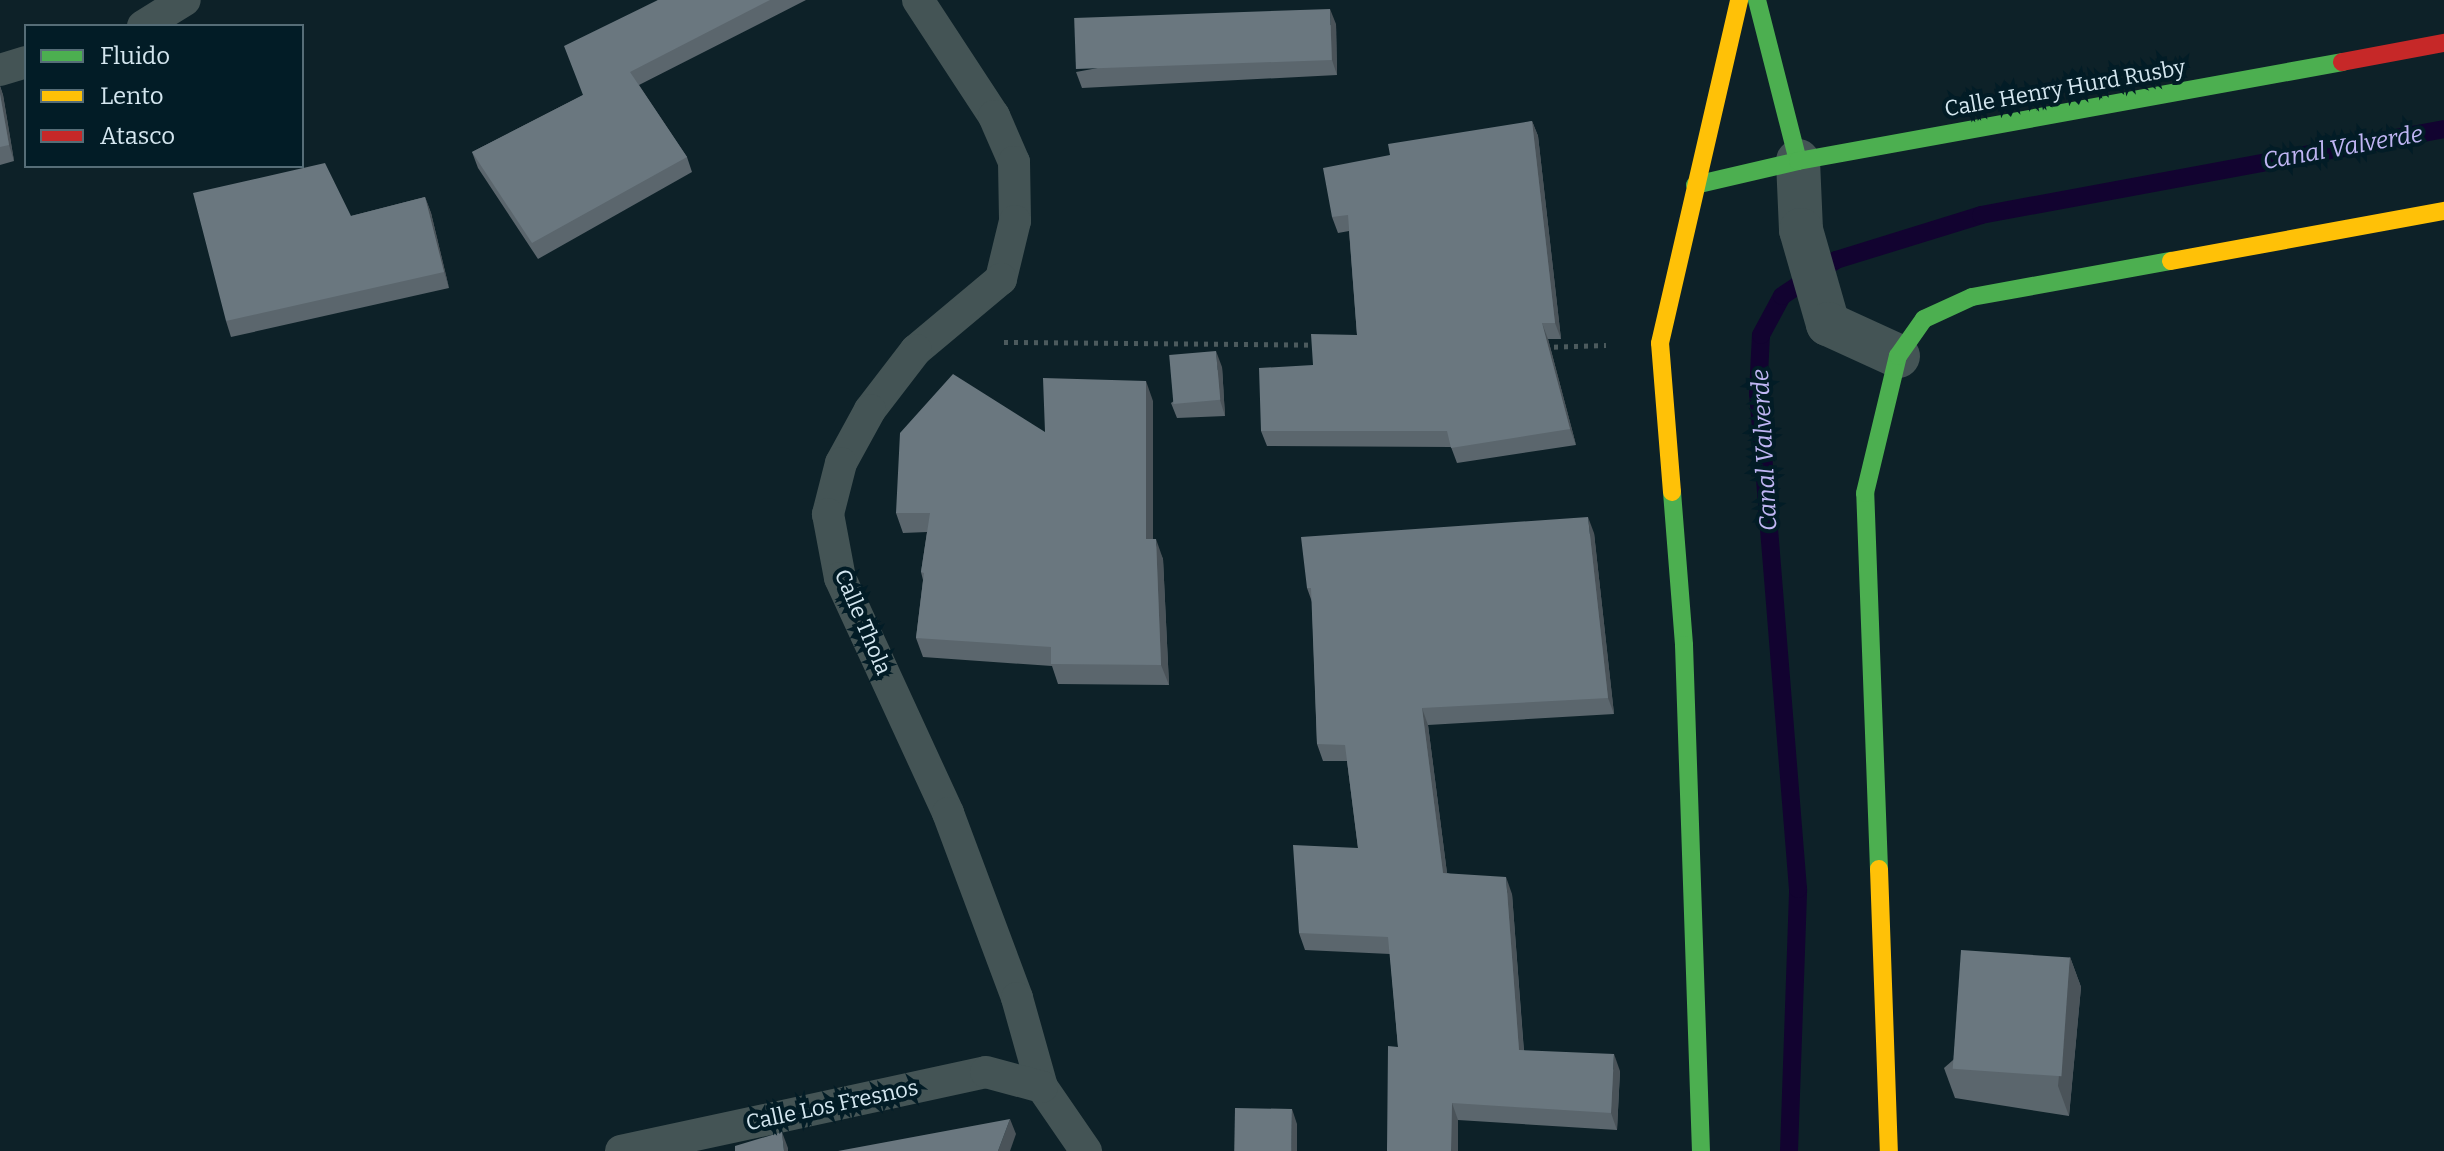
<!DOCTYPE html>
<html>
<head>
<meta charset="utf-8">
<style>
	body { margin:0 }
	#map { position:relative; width:2444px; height:1151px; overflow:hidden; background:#0d2128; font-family:Bitter,serif }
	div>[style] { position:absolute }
	.stream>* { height:18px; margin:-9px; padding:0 9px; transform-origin:9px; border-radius:9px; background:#120330 }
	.path>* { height:5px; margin-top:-2.5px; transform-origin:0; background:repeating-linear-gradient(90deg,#4c5a5d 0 4px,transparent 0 10px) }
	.lane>* { height:32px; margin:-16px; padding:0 16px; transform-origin:16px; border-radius:16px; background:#445455 }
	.street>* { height:44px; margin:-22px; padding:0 22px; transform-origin:22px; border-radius:22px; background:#445455 }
	.fast>* { height:18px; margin:-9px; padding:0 9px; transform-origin:9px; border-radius:9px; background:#4caf50 }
	.slow>* { height:18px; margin:-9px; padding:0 9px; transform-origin:9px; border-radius:9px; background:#ffc107 }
	.jam>* { height:18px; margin:-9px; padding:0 9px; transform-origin:9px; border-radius:9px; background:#c62828 }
	.wall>* { inset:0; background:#5b666d }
	.shaded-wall>* { inset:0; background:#4a5359 }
	.building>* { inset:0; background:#6a777f; transform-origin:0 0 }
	span { translate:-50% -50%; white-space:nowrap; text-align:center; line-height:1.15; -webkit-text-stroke:8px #021c26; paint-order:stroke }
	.street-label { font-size:22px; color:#d5e7f0 }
	.water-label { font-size:24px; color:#c0b6f4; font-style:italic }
	.legend { position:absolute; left:24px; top:24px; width:280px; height:144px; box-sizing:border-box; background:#021c26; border:2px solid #566d77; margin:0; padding:10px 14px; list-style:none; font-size:24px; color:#d5e7f0 }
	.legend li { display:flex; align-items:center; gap:16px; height:40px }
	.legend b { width:40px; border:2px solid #566d77 }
</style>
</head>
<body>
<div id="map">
	<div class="stream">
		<div style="left:1789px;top:1151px;width:262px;rotate:-88deg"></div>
		<div style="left:1798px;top:889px;width:497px;rotate:-94.6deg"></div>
		<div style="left:1758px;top:394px;width:59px;rotate:-87.1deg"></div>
		<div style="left:1761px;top:335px;width:44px;rotate:-61.7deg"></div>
		<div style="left:1782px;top:296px;width:65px;rotate:-33.7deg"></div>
		<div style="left:1836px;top:260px;width:152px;rotate:-17.2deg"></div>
		<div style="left:1981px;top:215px;width:471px;rotate:-10.5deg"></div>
	</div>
	<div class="path">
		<div style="left:1004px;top:342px;width:314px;rotate:0.5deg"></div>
		<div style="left:1544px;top:347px;width:62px;rotate:-1.8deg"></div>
	</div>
	<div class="lane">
		<div style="left:918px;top:0;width:139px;rotate:56.8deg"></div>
		<div style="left:994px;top:116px;width:50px;rotate:66.5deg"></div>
		<div style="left:1014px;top:162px;width:59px;rotate:89deg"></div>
		<div style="left:1015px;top:221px;width:60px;rotate:103.6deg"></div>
		<div style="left:1001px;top:279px;width:111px;rotate:140.1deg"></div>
		<div style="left:916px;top:350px;width:76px;rotate:127.5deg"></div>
		<div style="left:870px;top:410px;width:60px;rotate:118.7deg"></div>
		<div style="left:841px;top:463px;width:53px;rotate:104.3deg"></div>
		<div style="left:828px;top:514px;width:65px;rotate:79.4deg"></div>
		<div style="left:840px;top:578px;width:259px;rotate:65.3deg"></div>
		<div style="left:948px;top:813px;width:197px;rotate:69.5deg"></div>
		<div style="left:1017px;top:998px;width:92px;rotate:74.3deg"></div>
		<div style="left:1042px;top:1087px;width:78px;rotate:55.5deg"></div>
		<div style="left:143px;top:26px;width:49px;rotate:-31.8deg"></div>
		<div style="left:0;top:70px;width:27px;rotate:-17deg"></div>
		<div style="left:621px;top:1151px;width:373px;rotate:-12.2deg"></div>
		<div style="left:986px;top:1072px;width:58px;rotate:15deg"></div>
	</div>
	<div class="street">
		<div style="left:1798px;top:161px;width:69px;rotate:87.5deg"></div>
		<div style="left:1801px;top:230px;width:98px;rotate:74deg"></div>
		<div style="left:1828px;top:324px;width:77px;rotate:24.6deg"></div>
	</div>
	<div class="fast">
		<div style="left:1757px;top:0;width:166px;rotate:75.7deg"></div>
		<div style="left:1695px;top:185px;width:106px;rotate:-13.1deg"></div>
		<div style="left:1798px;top:161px;width:553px;rotate:-10.31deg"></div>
		<div style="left:1672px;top:492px;width:153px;rotate:85.5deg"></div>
		<div style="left:1684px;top:645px;width:506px;rotate:88.08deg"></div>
		<div style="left:1879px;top:869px;width:376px;rotate:-92.1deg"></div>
		<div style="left:1865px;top:493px;width:141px;rotate:-76.5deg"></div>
		<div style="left:1898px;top:356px;width:45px;rotate:-54.9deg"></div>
		<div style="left:1924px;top:319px;width:53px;rotate:-24.6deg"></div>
		<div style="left:1972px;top:297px;width:202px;rotate:-10.3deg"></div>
	</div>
	<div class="slow">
		<div style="left:2171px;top:261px;width:278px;rotate:-10.4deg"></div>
		<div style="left:1672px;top:492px;width:149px;rotate:-94.6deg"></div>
		<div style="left:1660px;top:343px;width:352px;rotate:-77deg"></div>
		<div style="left:1879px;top:869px;width:282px;rotate:88deg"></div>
	</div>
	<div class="jam">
		<div style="left:2342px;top:62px;width:104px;rotate:-10.6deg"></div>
	</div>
	<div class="wall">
		<div style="clip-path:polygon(658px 0,806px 0,639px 85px,687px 157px,692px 172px,538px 259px,478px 168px,472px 152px,583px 95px)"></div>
		<div style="clip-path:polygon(1336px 24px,1337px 75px,1082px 88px,1076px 72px)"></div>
		<div style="clip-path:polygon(0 86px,3px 95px,14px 161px,0 165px)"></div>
		<div style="clip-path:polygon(1532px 121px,1538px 136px,1561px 339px,1548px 339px,1576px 445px,1457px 463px,1451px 447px,1267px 446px,1261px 431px,1313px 365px,1357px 335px,1349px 231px,1338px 233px,1332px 217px,1390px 155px)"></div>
		<div style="clip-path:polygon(425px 197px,431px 213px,449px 288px,231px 337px,226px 321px,351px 216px)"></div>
		<div style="clip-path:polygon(1222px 367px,1225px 416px,1177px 418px,1171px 403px)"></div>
		<div style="clip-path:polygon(1153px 401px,1153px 539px,1163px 559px,1169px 685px,1058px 684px,1052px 666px,923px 657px,916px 638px,923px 580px,921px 572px,927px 532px,903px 533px,896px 513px,1045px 432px)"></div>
		<div style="clip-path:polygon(1594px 533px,1614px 714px,1428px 725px,1447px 873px,1512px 894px,1524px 1051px,1620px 1071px,1617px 1130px,1458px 1120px,1458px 1151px,1387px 1151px,1398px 1047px,1390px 954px,1305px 950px,1299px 933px,1358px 848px,1347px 761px,1323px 761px,1317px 744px,1312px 602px,1307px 588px)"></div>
		<div style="clip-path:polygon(2070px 957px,2081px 987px,2069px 1116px,1955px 1098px,1944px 1068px)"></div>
	</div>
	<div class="shaded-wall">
		<div style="clip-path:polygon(1330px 9px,1336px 24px,1337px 75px,1332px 60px)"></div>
		<div style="clip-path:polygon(0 86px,3px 95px,14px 161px,9px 145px,0 94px)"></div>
		<div style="clip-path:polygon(1532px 121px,1538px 136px,1561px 339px,1555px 323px)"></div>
		<div style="clip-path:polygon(425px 197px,431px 213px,449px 288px,444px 272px)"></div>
		<div style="clip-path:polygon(1542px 323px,1548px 339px,1576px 445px,1570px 429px)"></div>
		<div style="clip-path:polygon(1216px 351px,1222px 367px,1225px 416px,1220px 400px)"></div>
		<div style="clip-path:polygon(1146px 381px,1153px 401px,1153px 559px,1146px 539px)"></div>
		<div style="clip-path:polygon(1588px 517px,1594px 533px,1614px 714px,1608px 698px)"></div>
		<div style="clip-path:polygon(1156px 539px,1163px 559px,1169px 685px,1161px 665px)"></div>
		<div style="clip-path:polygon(1422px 708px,1428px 725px,1449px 889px,1443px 873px)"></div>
		<div style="clip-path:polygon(1506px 877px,1512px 894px,1525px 1067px,1519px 1050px)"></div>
		<div style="clip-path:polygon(2070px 957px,2081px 987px,2069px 1116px,2058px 1086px)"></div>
		<div style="clip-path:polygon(1614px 1054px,1620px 1071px,1617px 1130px,1611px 1113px)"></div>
		<div style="clip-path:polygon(1452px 1103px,1458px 1120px,1458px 1151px,1451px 1151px)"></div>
		<div style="clip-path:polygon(1292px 1109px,1297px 1124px,1297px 1151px,1291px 1151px)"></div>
		<div style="clip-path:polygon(1010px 1119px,1016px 1134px,1010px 1151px,998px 1151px)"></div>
		<div style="clip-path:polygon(782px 1132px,788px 1148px,788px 1151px,784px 1151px)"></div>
	</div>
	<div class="building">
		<div style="clip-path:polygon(658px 0,770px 0,630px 72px,687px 157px,532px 243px,472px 152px,583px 95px,564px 46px)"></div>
		<div style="left:1330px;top:9px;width:51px;height:256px;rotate:88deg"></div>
		<div style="clip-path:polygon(0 94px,9px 145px,0 147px)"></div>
		<div style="clip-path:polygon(1532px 121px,1555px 323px,1542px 323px,1570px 429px,1451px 448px,1447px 431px,1261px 431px,1259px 368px,1313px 365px,1311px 334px,1357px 335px,1348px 215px,1332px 217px,1323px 168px,1390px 155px,1388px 144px)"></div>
		<div style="clip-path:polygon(325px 163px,351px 216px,425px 197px,444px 272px,226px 321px,193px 193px)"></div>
		<div style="left:1216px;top:351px;width:49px;height:47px;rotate:85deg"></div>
		<div style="clip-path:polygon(953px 374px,1045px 432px,1043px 378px,1146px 381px,1146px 539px,1156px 539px,1161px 665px,1051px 664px,1051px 647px,916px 638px,924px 573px,921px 572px,930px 513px,896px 513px,900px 433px)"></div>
		<div style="clip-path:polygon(1588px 517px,1608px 698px,1422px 708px,1443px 873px,1506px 877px,1519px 1050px,1614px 1054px,1611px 1113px,1452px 1103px,1451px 1151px,1387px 1151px,1388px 1046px,1398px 1047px,1388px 937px,1299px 933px,1293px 845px,1358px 848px,1345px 745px,1317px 744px,1311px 588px,1307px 588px,1301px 537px)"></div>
		<div style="left:1961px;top:950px;width:109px;height:119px;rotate:4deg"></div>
		<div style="left:1235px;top:1108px;width:57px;height:43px;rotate:1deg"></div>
		<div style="clip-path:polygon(1010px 1119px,998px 1151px,838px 1151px)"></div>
		<div style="clip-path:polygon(782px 1132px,784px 1151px,735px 1151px,735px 1146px)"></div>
	</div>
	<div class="street-label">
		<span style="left:2065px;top:88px;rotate:-10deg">Calle Henry Hurd Rusby</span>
		<span style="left:863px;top:622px;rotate:67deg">Calle Thola</span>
		<span style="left:832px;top:1105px;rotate:-12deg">Calle Los Fresnos</span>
	</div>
	<div class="water-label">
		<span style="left:2343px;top:148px;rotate:-10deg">Canal Valverde</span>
		<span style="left:1765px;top:450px;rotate:-93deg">Canal Valverde</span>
	</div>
	<ul class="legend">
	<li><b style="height:10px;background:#4caf50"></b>Fluido</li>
	<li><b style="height:10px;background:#ffc107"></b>Lento</li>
	<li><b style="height:10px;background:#c62828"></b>Atasco</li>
	</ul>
</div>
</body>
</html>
